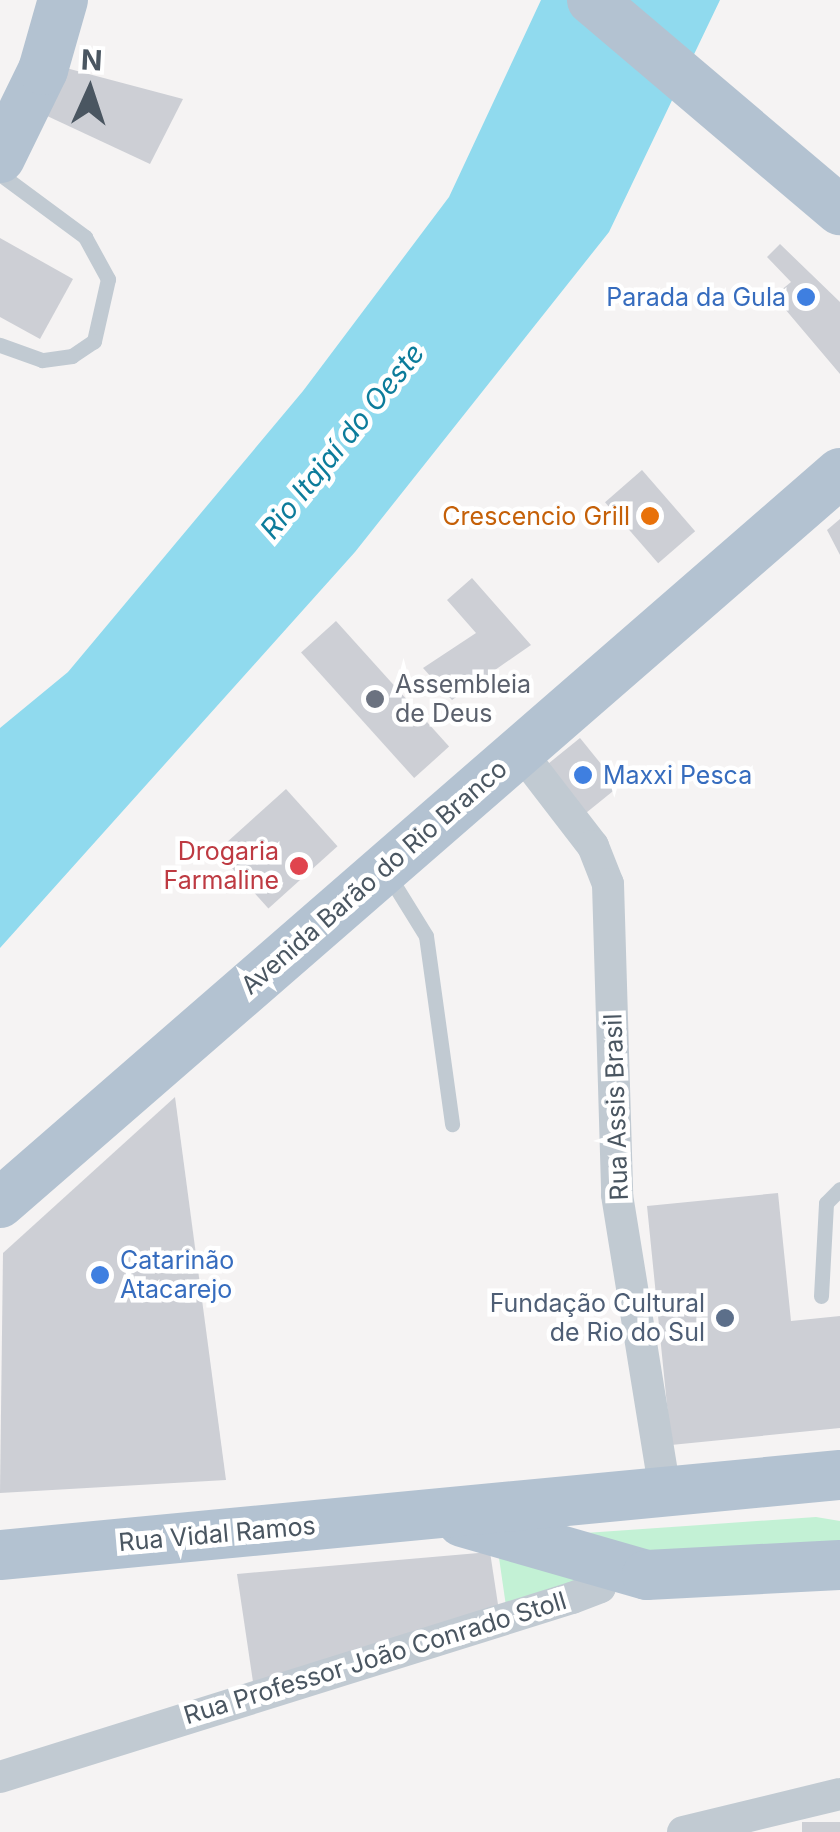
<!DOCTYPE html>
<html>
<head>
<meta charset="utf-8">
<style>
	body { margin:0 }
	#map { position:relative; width:840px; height:1832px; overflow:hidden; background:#f5f3f3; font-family:Inter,sans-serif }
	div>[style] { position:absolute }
	.green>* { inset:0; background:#c3f1d5 }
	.water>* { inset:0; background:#90daee }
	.building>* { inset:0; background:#cdcfd5; transform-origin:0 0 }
	.service>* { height:15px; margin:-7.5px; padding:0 7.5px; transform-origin:7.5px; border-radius:7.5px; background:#c1cad2 }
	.minor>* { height:32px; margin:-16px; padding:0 16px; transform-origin:16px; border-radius:16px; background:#c1cad2 }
	.primary>* { height:50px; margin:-25px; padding:0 25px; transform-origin:25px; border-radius:25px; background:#b3c2d1 }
	.dots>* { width:28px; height:28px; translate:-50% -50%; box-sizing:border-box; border:5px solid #fff; border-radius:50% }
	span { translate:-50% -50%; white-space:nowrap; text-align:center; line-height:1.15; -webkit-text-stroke:9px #fff; paint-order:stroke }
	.shop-label { font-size:25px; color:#366cbe }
	.right { translate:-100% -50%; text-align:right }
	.left { translate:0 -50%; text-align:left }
	.food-label { font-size:25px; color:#c56008 }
	.worship-label { font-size:25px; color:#5b616d }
	.health-label { font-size:25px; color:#be3a42 }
	.street-label { font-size:25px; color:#4a5661 }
	.service-label { font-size:25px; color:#4e5e75 }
	.water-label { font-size:28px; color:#0c7c9b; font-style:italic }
	.north { position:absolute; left:40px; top:40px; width:100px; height:100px; -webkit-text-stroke:8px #fff; paint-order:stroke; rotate:3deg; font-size:28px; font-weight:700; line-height:40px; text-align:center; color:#4a5661 }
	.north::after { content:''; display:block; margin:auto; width:35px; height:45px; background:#4a5661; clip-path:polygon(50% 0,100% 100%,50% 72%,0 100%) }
</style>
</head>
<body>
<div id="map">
	<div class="green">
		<div style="clip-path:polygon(816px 1517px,840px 1521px,840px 1547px,731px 1565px,556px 1535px)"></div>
		<div style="clip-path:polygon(498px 1551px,585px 1578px,506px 1606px)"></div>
	</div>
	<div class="water">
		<div style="clip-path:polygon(541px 0,720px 0,609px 232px,355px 552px,0 948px,0 728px,68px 672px,303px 391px,449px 197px)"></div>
	</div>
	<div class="building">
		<div style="clip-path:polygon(66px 68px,183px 99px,150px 164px,45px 115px)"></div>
		<div style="clip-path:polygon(0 238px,73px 279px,40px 339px,0 317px)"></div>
		<div style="clip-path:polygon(780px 244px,840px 302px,840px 374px,774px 296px,791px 282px,767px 257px)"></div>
		<div style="left:642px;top:470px;width:81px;height:49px;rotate:49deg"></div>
		<div style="clip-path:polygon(840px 519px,840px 555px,827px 530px)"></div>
		<div style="clip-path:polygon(472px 578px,531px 645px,452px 700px,423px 668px,476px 633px,447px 600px)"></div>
		<div style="left:336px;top:621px;width:169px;height:47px;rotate:48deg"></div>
		<div style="left:580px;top:738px;width:62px;height:43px;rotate:51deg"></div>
		<div style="left:286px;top:789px;width:77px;height:93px;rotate:48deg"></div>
		<div style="clip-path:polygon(175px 1097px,226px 1480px,0 1493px,3px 1253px)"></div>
		<div style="clip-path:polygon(778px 1193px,791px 1321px,840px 1316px,840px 1428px,671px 1445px,647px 1206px)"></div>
		<div style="clip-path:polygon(490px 1552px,499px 1611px,253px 1682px,237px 1574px)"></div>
		<div style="left:802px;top:1822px;width:38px;height:10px"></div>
	</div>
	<div class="service">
		<div style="left:0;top:174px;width:106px;rotate:36.5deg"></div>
		<div style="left:85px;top:237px;width:48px;rotate:61.3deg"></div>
		<div style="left:108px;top:279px;width:64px;rotate:102.7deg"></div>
		<div style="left:94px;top:341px;width:27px;rotate:146deg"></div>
		<div style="left:72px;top:356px;width:30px;rotate:172deg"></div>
		<div style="left:42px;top:360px;width:45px;rotate:-160.3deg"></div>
		<div style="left:389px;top:876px;width:70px;rotate:58.3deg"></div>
		<div style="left:426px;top:936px;width:190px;rotate:82.1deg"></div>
		<div style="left:821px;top:1296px;width:93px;rotate:-86.9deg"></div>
		<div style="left:826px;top:1203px;width:20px;rotate:-45deg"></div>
	</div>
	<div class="minor">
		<div style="left:519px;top:750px;width:121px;rotate:52.4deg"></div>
		<div style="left:593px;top:846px;width:41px;rotate:68.5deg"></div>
		<div style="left:608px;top:884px;width:311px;rotate:88.3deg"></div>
		<div style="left:617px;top:1195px;width:299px;rotate:80.8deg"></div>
		<div style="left:0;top:1777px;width:599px;rotate:-17.38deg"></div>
		<div style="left:572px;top:1598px;width:30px;rotate:-21deg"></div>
		<div style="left:600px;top:1587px;width:28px;rotate:-105deg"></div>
		<div style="left:683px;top:1832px;width:162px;rotate:-13.6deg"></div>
	</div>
	<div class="primary">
		<div style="left:592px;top:0;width:325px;rotate:40.3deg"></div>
		<div style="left:0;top:158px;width:98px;rotate:-64deg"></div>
		<div style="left:43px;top:70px;width:73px;rotate:-74.1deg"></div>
		<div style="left:0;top:1203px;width:1113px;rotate:-40.99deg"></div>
		<div style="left:462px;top:1522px;width:192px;rotate:16deg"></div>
		<div style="left:647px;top:1575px;width:193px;rotate:-3deg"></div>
		<div style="left:0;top:1555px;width:844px;rotate:-5.44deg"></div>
	</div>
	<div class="dots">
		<div style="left:806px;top:297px;background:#3f7fe0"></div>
		<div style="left:650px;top:516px;background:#e8710a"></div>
		<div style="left:375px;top:699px;background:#6b7280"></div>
		<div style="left:583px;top:775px;background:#3f7fe0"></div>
		<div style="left:299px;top:866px;background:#e0444e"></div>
		<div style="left:100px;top:1275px;background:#3f7fe0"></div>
		<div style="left:725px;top:1318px;background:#5c6f8a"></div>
	</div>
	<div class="shop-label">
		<span class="right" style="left:786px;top:297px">Parada da Gula</span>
		<span class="left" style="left:603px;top:775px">Maxxi Pesca</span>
		<span class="left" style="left:120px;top:1275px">Catarinão<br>Atacarejo</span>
	</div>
	<div class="food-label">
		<span class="right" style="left:630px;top:516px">Crescencio Grill</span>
	</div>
	<div class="worship-label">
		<span class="left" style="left:395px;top:699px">Assembleia<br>de Deus</span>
	</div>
	<div class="health-label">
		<span class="right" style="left:279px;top:866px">Drogaria<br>Farmaline</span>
	</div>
	<div class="street-label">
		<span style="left:374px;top:877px;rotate:-41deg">Avenida Barão do Rio Branco</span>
		<span style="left:616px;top:1107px;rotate:-92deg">Rua Assis Brasil</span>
		<span style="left:217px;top:1534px;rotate:-5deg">Rua Vidal Ramos</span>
		<span style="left:375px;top:1658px;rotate:-17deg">Rua Professor João Conrado Stoll</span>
	</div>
	<div class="service-label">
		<span class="right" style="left:705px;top:1318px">Fundação Cultural<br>de Rio do Sul</span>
	</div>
	<div class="water-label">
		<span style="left:342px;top:441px;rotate:-51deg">Rio Itajaí do Oeste</span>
	</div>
	<div class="north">N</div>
</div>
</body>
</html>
